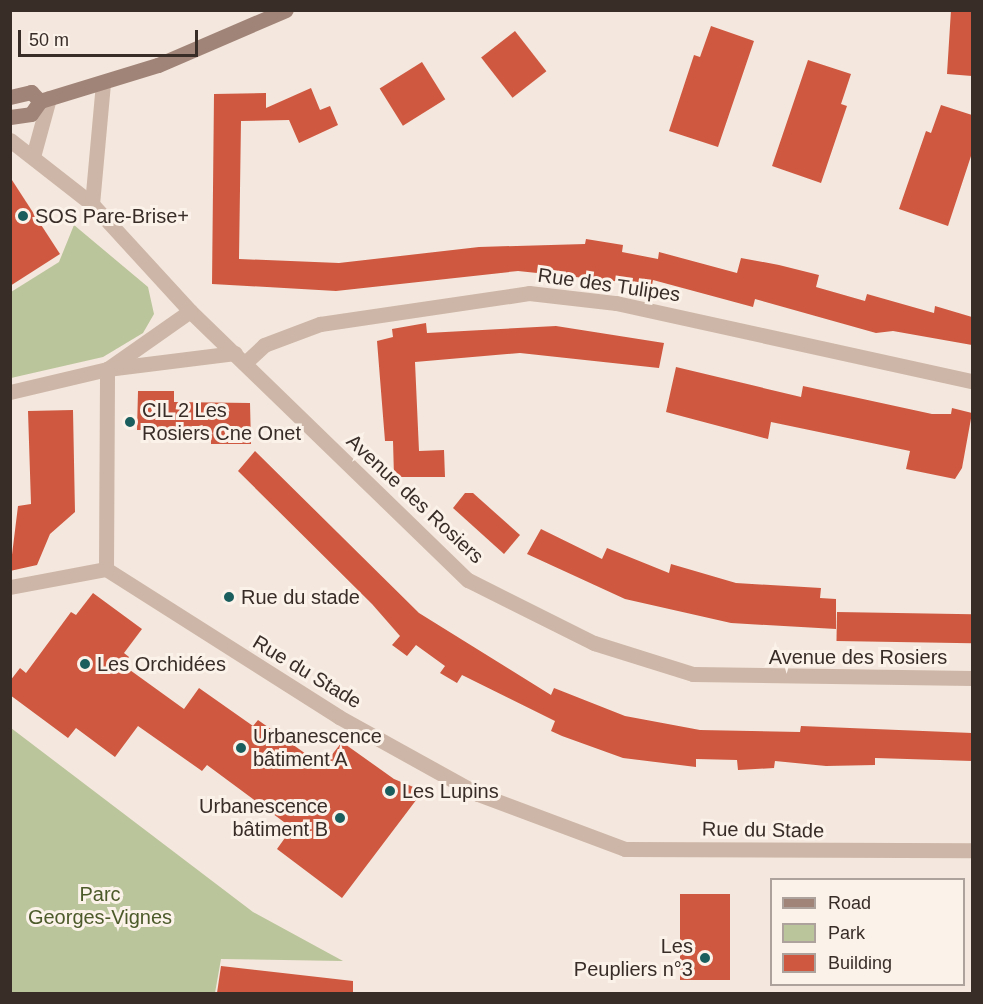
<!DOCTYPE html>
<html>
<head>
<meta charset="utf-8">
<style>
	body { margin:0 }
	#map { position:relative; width:983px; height:1004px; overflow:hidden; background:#f4e7dd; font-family:Helvetica,sans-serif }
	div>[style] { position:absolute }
	.green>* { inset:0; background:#bac59b }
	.building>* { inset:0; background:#ce5940; transform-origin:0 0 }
	.street>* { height:15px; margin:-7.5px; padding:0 7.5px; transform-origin:7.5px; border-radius:7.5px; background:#cdb6a7 }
	.secondary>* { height:15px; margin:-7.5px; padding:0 7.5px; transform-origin:7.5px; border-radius:7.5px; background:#a18478 }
	.dots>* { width:16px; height:16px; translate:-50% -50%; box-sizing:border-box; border:3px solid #fbf2ea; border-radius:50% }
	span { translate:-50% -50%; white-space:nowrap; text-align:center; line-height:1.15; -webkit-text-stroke:6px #fbf2ea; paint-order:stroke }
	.poi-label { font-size:20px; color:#392d28 }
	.left { translate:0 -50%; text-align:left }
	.right { translate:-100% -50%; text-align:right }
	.street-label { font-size:20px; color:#392d28 }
	.park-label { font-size:20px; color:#4c5a2a }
	.frame { position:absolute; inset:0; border:12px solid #392d28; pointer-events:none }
	.legend { position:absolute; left:770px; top:878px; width:195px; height:108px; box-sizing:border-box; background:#fbf2ea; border:2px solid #ada39c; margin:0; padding:8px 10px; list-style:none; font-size:18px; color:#392d28 }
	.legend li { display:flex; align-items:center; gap:12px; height:30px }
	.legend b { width:30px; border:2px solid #ada39c }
	.scale { position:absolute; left:18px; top:30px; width:180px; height:27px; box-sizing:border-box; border:3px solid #392d28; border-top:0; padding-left:8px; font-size:18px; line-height:21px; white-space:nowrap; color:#392d28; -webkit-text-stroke:4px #fbf2ea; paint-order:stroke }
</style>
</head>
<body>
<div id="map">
	<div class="green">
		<div style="clip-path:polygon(74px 225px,148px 287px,154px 314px,143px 333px,103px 357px,11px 378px,11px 292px,59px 262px)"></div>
		<div style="clip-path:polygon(11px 728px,253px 912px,343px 961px,221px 959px,215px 993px,11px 993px)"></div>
	</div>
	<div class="building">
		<div style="clip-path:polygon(951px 10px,972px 10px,972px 76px,947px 74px)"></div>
		<div style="clip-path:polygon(711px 26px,754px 41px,718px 147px,669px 131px,694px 55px,700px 57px)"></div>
		<div style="left:515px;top:31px;width:51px;height:43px;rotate:52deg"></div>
		<div style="clip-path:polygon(808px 60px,851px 74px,841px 104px,847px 106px,821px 183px,772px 166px)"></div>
		<div style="left:422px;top:62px;width:44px;height:50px;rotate:58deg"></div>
		<div style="clip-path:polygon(311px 88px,320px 110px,330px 106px,338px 125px,299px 143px,289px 120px,241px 121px,239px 259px,339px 263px,479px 247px,585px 244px,586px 239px,623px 245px,622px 252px,658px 259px,659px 252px,737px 273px,741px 258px,779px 265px,819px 275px,816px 287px,865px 301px,867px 294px,934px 313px,935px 306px,972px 317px,972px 345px,893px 331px,876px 333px,755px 299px,753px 307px,653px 280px,652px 285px,518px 271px,336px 291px,212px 284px,214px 94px,266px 93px,266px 108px)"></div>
		<div style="clip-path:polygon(941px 105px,972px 115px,972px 153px,948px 226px,899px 209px,926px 131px,931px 133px)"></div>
		<div style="clip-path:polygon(10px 177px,60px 254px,10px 286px)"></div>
		<div style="clip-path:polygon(426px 323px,427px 333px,556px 326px,664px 343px,659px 368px,520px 353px,415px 362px,419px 451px,444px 450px,445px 477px,394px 477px,393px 441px,385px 441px,377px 341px,393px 337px,392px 329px)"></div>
		<div style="clip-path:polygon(676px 367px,801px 397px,803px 386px,932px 414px,951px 414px,952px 408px,972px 413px,962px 468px,955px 479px,906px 469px,910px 451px,771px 422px,768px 439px,666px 412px)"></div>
		<div style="clip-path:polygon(138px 391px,174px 391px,174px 402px,250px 403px,251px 444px,211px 444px,211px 439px,152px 436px,153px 430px,137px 430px)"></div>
		<div style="clip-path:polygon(73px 410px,75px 512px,50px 534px,37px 565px,10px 571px,18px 506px,31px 504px,28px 411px)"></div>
		<div style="clip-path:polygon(255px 451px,419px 613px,551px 695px,554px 688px,625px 716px,700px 730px,800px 732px,801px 726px,972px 733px,972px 761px,875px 758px,875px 765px,826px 766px,775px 761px,774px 768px,738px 770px,737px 760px,696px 759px,696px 767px,623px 758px,562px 736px,551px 731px,555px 721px,462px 675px,457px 683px,440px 673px,445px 666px,416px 645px,407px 656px,392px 645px,400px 636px,372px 604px,238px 471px)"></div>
		<div style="clip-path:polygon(465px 493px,473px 493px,520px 535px,504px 554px,453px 508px)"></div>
		<div style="clip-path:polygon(541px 529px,602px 559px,607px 548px,669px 573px,671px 564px,736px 583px,821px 588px,820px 598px,836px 599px,836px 629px,731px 623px,625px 599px,527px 554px)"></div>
		<div style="clip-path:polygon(93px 593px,142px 629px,124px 653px,129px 657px,123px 665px,184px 709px,199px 688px,253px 726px,258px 720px,323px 766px,342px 742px,394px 779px,423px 791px,342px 898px,277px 849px,292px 828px,207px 765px,202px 771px,138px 726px,115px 757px,76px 728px,68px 738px,10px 695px,10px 681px,20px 668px,26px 673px,71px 612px,76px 615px)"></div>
		<div style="left:837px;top:612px;width:135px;height:29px;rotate:1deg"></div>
		<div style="left:680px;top:894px;width:50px;height:86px"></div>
		<div style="clip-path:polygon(221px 966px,353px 981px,353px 993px,217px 993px)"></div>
	</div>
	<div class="street">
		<div style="left:10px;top:140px;width:104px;rotate:38deg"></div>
		<div style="left:92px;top:204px;width:145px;rotate:47.5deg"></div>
		<div style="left:190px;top:311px;width:387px;rotate:44.1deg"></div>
		<div style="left:468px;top:580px;width:141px;rotate:26.6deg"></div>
		<div style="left:594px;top:643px;width:104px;rotate:17.4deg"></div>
		<div style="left:693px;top:674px;width:279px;rotate:0.8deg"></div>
		<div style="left:34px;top:153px;width:57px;rotate:-74.7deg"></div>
		<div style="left:92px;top:204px;width:121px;rotate:-84.8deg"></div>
		<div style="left:245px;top:363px;width:26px;rotate:-43deg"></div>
		<div style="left:264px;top:345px;width:60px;rotate:-20.6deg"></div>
		<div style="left:320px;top:324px;width:211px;rotate:-8.4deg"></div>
		<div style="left:529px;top:293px;width:88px;rotate:6.6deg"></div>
		<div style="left:616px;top:303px;width:364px;rotate:12.4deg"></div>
		<div style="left:109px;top:368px;width:99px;rotate:-35.1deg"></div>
		<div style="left:10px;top:392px;width:100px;rotate:-13.3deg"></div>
		<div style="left:107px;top:369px;width:129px;rotate:-7.1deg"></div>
		<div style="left:106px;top:569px;width:276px;rotate:32.4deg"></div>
		<div style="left:339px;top:717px;width:159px;rotate:29deg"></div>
		<div style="left:478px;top:794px;width:157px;rotate:20.5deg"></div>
		<div style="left:625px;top:849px;width:347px;rotate:0.2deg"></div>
		<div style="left:106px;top:569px;width:200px;rotate:-89.7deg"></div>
		<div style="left:10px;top:587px;width:98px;rotate:-10.6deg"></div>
	</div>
	<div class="secondary">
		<div style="left:10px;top:97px;width:22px;rotate:-13deg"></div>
		<div style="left:31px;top:92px;width:13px;rotate:45deg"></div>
		<div style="left:10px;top:117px;width:21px;rotate:-8deg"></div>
		<div style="left:31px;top:114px;width:16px;rotate:-55deg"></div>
		<div style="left:40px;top:101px;width:123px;rotate:-17deg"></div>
		<div style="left:158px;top:65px;width:139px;rotate:-23.3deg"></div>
	</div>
	<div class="dots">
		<div style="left:23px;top:216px;background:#1a5e5e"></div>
		<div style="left:130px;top:422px;background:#1a5e5e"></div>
		<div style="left:229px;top:597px;background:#1a5e5e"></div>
		<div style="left:85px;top:664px;background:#1a5e5e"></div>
		<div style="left:241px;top:748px;background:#1a5e5e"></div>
		<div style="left:390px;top:791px;background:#1a5e5e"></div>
		<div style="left:340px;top:818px;background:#1a5e5e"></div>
		<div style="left:705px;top:958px;background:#1a5e5e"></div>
	</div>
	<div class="poi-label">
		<span class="left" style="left:35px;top:216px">SOS Pare-Brise+</span>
		<span class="left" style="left:142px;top:422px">CIL 2 Les<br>Rosiers Cne Onet</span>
		<span class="left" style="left:241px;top:597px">Rue du stade</span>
		<span class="left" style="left:97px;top:664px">Les Orchidées</span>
		<span class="left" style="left:253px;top:748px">Urbanescence<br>bâtiment A</span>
		<span class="left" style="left:402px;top:791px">Les Lupins</span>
		<span class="right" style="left:328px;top:818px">Urbanescence<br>bâtiment B</span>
		<span class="right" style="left:693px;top:958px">Les<br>Peupliers n°3</span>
	</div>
	<div class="street-label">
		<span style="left:609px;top:285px;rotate:8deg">Rue des Tulipes</span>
		<span style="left:415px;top:499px;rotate:43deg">Avenue des Rosiers</span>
		<span style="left:858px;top:657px">Avenue des Rosiers</span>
		<span style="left:307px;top:672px;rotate:31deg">Rue du Stade</span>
		<span style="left:763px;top:830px;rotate:1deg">Rue du Stade</span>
	</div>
	<div class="park-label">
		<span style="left:100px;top:906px">Parc<br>Georges-Vignes</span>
	</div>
	<div class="frame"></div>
	<ul class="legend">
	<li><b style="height:8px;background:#a18478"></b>Road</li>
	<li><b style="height:16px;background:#bac59b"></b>Park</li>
	<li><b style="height:16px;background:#ce5940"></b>Building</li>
	</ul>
	<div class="scale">50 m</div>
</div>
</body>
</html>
